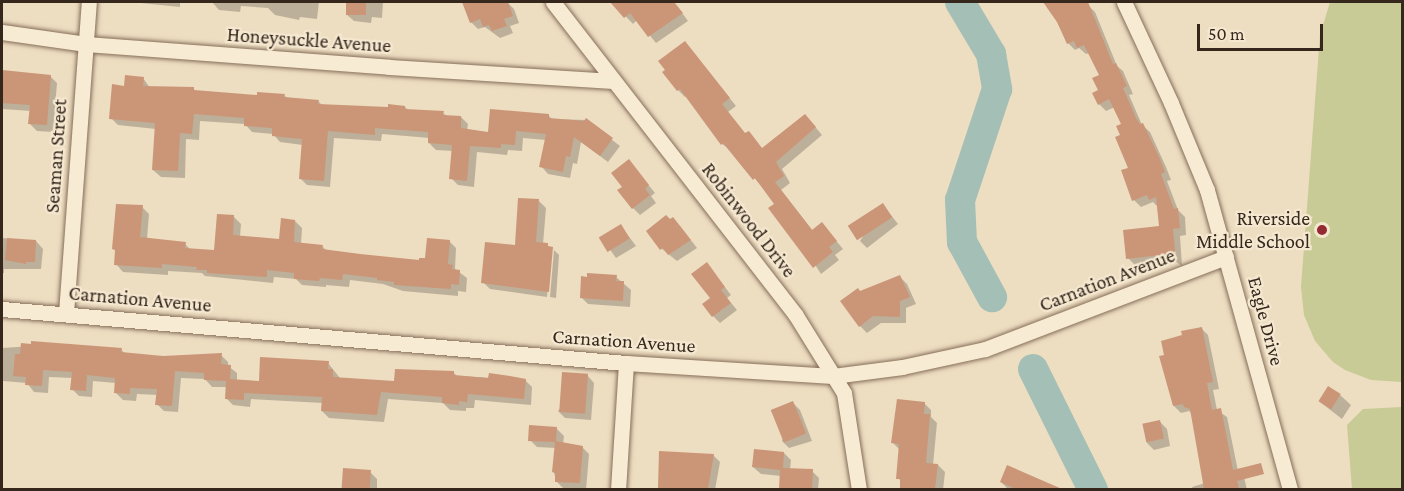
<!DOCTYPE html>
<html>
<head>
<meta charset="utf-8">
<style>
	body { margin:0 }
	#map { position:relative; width:1404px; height:491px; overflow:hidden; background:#edddc1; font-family:"Crimson Pro",serif }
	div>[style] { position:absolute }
	.green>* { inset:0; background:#c8cb95 }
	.shadow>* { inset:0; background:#0003 }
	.river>* { height:30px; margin:-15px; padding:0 15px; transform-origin:15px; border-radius:15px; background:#a4bfb5 }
	.building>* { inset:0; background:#cb9577; transform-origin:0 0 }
	.roads { filter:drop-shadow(0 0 2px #866e59) drop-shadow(0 0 2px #866e59) }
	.minor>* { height:15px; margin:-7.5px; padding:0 7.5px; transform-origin:7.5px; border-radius:7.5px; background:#f8ebd4 }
	.dots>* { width:16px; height:16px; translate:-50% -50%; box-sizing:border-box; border:3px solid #f5e8d0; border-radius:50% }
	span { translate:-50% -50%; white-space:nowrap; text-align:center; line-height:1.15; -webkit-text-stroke:4.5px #f5e8d0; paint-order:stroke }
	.street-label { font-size:20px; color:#36271d }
	.poi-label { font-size:20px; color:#36271d }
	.right { translate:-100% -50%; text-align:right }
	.frame { position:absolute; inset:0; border:3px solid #36271d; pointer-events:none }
	.scale { position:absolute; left:1197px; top:24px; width:126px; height:27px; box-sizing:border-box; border:3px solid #36271d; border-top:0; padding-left:8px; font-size:18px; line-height:21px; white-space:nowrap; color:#36271d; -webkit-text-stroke:4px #f5e8d0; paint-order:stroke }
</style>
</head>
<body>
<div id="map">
	<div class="green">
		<div style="clip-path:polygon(1330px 2px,1402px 2px,1402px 382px,1371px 380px,1345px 370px,1333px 362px,1315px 341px,1304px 315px,1301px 287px,1320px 35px)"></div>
		<div style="clip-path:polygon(1402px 407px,1402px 489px,1352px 489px,1347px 425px,1363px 409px)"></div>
	</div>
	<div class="shadow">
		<div style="clip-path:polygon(131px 2px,189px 2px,180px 3px,180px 7px)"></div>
		<div style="clip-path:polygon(212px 2px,319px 2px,317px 19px,300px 17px,299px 20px,275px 15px,268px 8px,241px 6px,240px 12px,219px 10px)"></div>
		<div style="clip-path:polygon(348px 2px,383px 2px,382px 18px,372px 17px,371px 23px,354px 21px,346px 14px)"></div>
		<div style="clip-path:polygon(464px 2px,507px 2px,514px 9px,519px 23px,510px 26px,513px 33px,500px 38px,485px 27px,478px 29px,471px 22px)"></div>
		<div style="clip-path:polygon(612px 2px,659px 2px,662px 5px,674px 2px,688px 21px,656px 43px,637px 20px,633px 24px)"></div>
		<div style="clip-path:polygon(1047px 2px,1067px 2px,1074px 11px,1088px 5px,1095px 12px,1117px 66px,1123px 71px,1133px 94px,1129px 95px,1142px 125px,1150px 132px,1166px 167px,1171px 180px,1167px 181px,1178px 210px,1185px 217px,1186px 235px,1180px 236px,1182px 266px,1175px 261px,1135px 265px,1128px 258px,1161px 228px,1157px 206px,1153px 202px,1141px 207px,1134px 200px,1122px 136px,1123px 125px,1115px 107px,1106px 111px,1099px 104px,1101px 76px,1090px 53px,1086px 54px,1079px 48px,1075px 50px,1068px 43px)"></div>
		<div style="clip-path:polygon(691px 50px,736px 106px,728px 112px,746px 135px,763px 150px,812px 123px,822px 135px,782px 169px,790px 183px,781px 190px,813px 231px,822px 224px,843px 249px,835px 255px,839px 260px,821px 274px,776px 204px,731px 150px,722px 144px,687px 96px,685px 97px,678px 90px)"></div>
		<div style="clip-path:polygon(2px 71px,50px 76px,57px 83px,53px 132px,37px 131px,30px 124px,31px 111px,2px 109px)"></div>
		<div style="clip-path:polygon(143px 78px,150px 88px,193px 88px,196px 92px,258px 97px,284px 95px,288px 99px,318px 101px,323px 106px,389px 109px,405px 107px,408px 110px,443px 113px,447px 116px,461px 117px,468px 124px,467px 131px,489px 133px,549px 116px,552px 119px,586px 120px,620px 146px,608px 162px,581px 142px,577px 164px,573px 163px,570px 178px,548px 174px,541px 166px,546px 140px,523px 138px,522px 151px,508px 150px,507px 155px,477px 152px,474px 187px,458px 185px,451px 178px,453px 151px,436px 150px,429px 143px,430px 138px,382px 134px,381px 141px,334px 138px,330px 187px,307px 185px,300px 178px,303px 145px,280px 142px,273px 134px,252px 132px,245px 124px,200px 121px,199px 140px,186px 139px,185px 178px,161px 177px,153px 170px,156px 129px,118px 125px,111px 118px,125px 87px)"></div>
		<div style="clip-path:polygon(629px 161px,655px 193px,651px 196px,656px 203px,640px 215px,633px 208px,624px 187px)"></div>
		<div style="clip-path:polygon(539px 201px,546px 208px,543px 244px,553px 250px,551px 250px,547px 297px,490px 289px,483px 282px,516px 247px)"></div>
		<div style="clip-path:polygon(883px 205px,898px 224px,867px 248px,860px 241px)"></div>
		<div style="clip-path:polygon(142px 207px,149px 214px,147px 239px,185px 244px,191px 250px,216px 252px,234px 217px,241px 224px,240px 237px,281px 241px,295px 221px,302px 228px,301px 244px,322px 246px,327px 251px,421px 262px,449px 241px,456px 248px,455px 269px,467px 278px,466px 292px,458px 291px,458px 296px,403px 291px,383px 284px,350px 280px,349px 287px,326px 285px,326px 287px,302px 285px,296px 279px,274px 277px,273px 283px,205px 276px,202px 273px,168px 271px,168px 275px,123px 272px,116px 264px,117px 252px,114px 249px)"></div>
		<div style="clip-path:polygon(621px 226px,636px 246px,616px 258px,601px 237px)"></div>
		<div style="clip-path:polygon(680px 226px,697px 248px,677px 261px,662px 249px,648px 231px)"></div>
		<div style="clip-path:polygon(2px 238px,36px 241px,43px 249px,41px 269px,4px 269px,4px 273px,2px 273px)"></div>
		<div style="clip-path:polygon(554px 250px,559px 255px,556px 298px,550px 297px)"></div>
		<div style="clip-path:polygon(707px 264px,731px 295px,727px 298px,737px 310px,720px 323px,713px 316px)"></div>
		<div style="clip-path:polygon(616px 277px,631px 290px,630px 307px,588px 304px,581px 297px)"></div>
		<div style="clip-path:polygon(900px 277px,907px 284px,916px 304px,906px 308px,906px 323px,881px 323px,867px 333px,860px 326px,861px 292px)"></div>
		<div style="clip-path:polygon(1201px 328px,1208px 335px,1219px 389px,1213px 390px,1217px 410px,1227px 417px,1238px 471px,1244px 477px,1247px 490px,1193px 490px,1192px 487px,1205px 483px,1192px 414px,1189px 411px,1181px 413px,1174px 406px,1166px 356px,1184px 337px)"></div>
		<div style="clip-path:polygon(32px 346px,121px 349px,125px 354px,163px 357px,221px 355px,228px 362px,228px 366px,237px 373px,237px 381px,260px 383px,328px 363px,340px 378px,395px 382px,454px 373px,457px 376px,525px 380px,532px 387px,531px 405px,475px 400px,474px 408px,466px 408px,466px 411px,450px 410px,443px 403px,388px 399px,384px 422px,329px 418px,322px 411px,323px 403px,251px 399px,250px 407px,233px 405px,226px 398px,227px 387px,212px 387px,205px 379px,181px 378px,178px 412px,164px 411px,157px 404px,158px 395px,137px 394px,136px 401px,123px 400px,116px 393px,116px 383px,93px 381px,92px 397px,79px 396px,72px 389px,73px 378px,49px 377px,48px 393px,34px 392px,27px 383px,3px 381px,2px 389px,2px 348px)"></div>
		<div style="clip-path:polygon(587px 375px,594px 383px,591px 420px,565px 418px,558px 411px)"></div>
		<div style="clip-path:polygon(1340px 395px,1351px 405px,1342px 419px,1320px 402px)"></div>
		<div style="clip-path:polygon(793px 403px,800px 410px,812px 441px,789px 448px,782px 441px)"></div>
		<div style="clip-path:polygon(924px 403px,931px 410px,931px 417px,937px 423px,933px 465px,938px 465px,945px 472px,943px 490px,901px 490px,902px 482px,898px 478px,900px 450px,893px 443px)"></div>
		<div style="clip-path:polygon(1160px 422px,1167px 429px,1170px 446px,1154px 450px,1147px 443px,1144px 426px)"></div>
		<div style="clip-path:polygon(557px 429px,564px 436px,563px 444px,582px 447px,589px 454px,586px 490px,563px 488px,556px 481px,554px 472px,556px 448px,537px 447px,530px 440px)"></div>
		<div style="clip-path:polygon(661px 453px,713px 455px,720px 462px,715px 490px,658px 490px)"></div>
		<div style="clip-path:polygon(784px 453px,791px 460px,790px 470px,812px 471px,819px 478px,818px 490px,780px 490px,781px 476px,761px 474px,753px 467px)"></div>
		<div style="clip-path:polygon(370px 472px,377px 479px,377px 490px,343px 488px)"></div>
		<div style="clip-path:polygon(1001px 482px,1050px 486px,1054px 490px,1009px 490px)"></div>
	</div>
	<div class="river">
		<div style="left:960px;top:2px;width:61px;rotate:59.2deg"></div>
		<div style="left:991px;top:54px;width:36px;rotate:80deg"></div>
		<div style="left:997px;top:89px;width:117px;rotate:108.4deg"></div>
		<div style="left:960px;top:200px;width:42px;rotate:87.3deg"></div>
		<div style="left:962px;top:242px;width:63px;rotate:61.4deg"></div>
		<div style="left:1033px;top:369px;width:135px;rotate:63.6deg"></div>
	</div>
	<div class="building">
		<div style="left:346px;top:2px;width:20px;height:13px"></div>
		<div style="clip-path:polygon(462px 2px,508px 2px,513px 16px,504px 19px,507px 26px,492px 31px,489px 25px,483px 27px,480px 19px,470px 23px)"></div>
		<div style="clip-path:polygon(610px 2px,674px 2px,683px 13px,648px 37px,630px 13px,624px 18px)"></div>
		<div style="clip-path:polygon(1043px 2px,1088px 2px,1113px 64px,1116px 63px,1127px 86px,1123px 88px,1136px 118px,1140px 124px,1143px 123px,1160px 159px,1165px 172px,1161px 174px,1174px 209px,1178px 208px,1180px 228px,1173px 229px,1176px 260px,1172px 260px,1170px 254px,1126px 259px,1123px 230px,1159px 226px,1156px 197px,1149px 200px,1147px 195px,1132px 201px,1121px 170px,1128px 168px,1115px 137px,1120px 135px,1116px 126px,1121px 124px,1109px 99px,1098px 105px,1092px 93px,1098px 90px,1092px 78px,1099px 75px,1084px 45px,1077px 48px,1074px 41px,1067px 44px,1057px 22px)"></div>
		<div style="clip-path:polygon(685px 41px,730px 98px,722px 104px,745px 133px,749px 131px,762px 148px,805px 114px,816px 127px,776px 162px,784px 176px,775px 182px,812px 230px,822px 222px,837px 241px,829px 247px,833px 252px,813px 268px,768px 208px,774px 204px,755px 178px,753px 180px,723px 143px,721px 145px,680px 89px,677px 91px,662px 72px,665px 70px,658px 61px)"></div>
		<div style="clip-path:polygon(2px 70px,51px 75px,47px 125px,28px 124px,30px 105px,2px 103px)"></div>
		<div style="clip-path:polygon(125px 75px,144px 77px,143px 86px,194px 87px,194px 90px,257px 95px,257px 92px,285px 94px,284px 97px,319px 100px,318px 104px,388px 107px,388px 104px,405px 106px,405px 109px,444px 111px,443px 115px,461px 116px,461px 128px,488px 132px,490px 109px,549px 114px,549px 118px,584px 121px,586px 118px,613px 138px,600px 156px,574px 137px,570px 157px,566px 156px,563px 172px,539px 167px,546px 134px,516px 131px,515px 145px,501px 144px,501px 148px,470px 146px,467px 181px,449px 179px,452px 145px,428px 143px,428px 132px,375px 128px,375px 135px,328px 131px,324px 181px,299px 179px,302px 139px,272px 136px,272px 128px,244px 126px,244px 118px,194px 114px,192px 134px,180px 133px,178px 171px,152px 170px,155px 123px,109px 119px,112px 84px,124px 86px)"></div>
		<div style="clip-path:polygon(629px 159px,649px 185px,645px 189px,650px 195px,632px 209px,617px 190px,622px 187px,611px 173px)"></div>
		<div style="clip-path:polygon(518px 198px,539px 199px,536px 242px,548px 243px,548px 246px,553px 247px,549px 292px,481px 283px,485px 242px,515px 245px)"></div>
		<div style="left:883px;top:203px;width:17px;height:42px;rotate:57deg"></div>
		<div style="clip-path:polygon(116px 204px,143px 205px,140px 237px,186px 242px,185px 248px,214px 250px,217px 214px,234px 215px,233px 235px,279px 239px,281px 218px,295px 220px,294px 242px,323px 245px,322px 249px,360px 254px,419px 260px,419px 258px,425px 258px,427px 238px,450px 240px,448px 264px,453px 265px,452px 269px,460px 270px,459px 285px,451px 284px,451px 289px,394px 285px,394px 282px,377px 280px,377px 278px,343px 274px,342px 280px,320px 278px,319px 281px,294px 279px,294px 273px,267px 270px,267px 277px,207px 273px,207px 270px,196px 270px,197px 267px,162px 264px,162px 268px,114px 265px,115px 250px,112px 249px)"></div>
		<div style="clip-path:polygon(666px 215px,670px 219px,673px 217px,691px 240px,668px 255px,663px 248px,660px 250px,646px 231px)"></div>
		<div style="left:621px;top:224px;width:17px;height:26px;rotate:59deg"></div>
		<div style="clip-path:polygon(7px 238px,36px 240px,35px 262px,26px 262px,26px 264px,5px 260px)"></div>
		<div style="clip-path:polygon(707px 262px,725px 287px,721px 290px,731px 303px,712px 317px,702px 304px,710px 298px,691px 274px)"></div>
		<div style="clip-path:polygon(587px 273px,617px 275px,616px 281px,624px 281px,623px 301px,580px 298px,581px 276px,587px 277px)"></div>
		<div style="clip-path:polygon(900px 275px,910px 297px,900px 301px,900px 317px,873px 316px,859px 327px,840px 301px,858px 288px,860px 291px)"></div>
		<div style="clip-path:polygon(1202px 327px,1213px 382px,1207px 383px,1212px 410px,1221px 408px,1233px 470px,1261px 463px,1264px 474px,1237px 481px,1239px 489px,1204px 489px,1190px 409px,1184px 407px,1183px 404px,1173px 406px,1159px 356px,1164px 355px,1161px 341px,1182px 335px,1181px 331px)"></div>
		<div style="clip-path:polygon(31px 341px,122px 348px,121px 352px,163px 356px,222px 353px,221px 364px,231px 365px,230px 379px,259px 381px,260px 357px,329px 361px,328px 369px,333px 369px,333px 377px,394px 381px,395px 369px,454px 371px,454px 375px,488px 378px,489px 373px,510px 376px,526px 379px,524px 399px,468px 394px,467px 402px,459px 401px,459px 405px,442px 403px,442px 397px,381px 392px,377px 415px,321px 411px,322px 397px,244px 393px,244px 400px,225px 399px,226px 381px,204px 380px,204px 373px,175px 371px,172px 406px,155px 405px,157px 389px,130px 388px,130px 394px,114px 393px,115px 378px,87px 375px,86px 391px,70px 390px,72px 372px,43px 370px,42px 386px,25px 385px,26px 377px,13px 376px,15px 354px,20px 354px,21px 343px,31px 344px)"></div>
		<div style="left:562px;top:372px;width:26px;height:40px;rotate:4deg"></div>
		<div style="left:1328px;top:386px;width:15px;height:18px;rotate:32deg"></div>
		<div style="clip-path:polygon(897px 399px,925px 402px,924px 414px,930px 414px,926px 463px,938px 464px,935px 489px,900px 489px,900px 479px,896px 479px,899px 444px,891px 443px)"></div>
		<div style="left:793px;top:401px;width:35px;height:24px;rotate:68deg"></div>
		<div style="left:1160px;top:420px;width:19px;height:18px;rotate:78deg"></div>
		<div style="clip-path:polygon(529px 425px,557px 427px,556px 441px,583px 446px,580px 483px,555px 482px,555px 473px,552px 472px,555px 442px,528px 441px)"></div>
		<div style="clip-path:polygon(754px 449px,784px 452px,783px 468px,813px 469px,812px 489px,779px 489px,780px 470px,752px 467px)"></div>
		<div style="clip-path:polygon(659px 451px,714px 454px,708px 489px,658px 489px)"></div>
		<div style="clip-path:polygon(1007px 465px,1062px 489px,1016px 489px,1000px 482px)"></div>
		<div style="left:343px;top:468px;width:28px;height:21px;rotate:4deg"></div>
	</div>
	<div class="roads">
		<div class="minor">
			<div style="left:553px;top:2px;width:395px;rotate:52.2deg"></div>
			<div style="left:795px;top:314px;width:93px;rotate:58.2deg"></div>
			<div style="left:844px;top:393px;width:98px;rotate:81.2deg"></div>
			<div style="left:1124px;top:2px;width:111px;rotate:65deg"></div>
			<div style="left:1171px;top:103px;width:94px;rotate:67.5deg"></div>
			<div style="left:1207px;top:190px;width:311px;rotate:74.5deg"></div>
			<div style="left:2px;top:32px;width:85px;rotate:8.1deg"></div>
			<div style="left:86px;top:44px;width:304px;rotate:4.3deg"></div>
			<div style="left:389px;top:67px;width:225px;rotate:3.6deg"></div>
			<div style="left:2px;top:309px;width:626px;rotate:4.95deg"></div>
			<div style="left:626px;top:363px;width:207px;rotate:3.6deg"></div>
			<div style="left:833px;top:376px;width:70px;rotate:-7.4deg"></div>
			<div style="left:902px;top:367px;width:85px;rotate:-12.2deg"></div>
			<div style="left:985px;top:349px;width:258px;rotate:-20.9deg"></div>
			<div style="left:66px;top:313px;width:312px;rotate:-85.8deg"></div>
			<div style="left:618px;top:490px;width:127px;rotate:-86.4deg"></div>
		</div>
	</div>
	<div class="dots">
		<div style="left:1322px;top:230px;background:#942a32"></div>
	</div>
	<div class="street-label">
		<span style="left:309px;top:40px;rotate:4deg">Honeysuckle Avenue</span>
		<span style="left:56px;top:156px;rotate:-86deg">Seaman Street</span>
		<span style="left:749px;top:220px;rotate:52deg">Robinwood Drive</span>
		<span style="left:1107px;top:280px;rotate:-21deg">Carnation Avenue</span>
		<span style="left:140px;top:299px;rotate:5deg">Carnation Avenue</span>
		<span style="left:1266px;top:321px;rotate:75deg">Eagle Drive</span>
		<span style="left:624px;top:341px;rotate:4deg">Carnation Avenue</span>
	</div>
	<div class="poi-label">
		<span class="right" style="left:1310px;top:230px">Riverside<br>Middle School</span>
	</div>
	<div class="frame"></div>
	<div class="scale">50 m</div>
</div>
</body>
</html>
